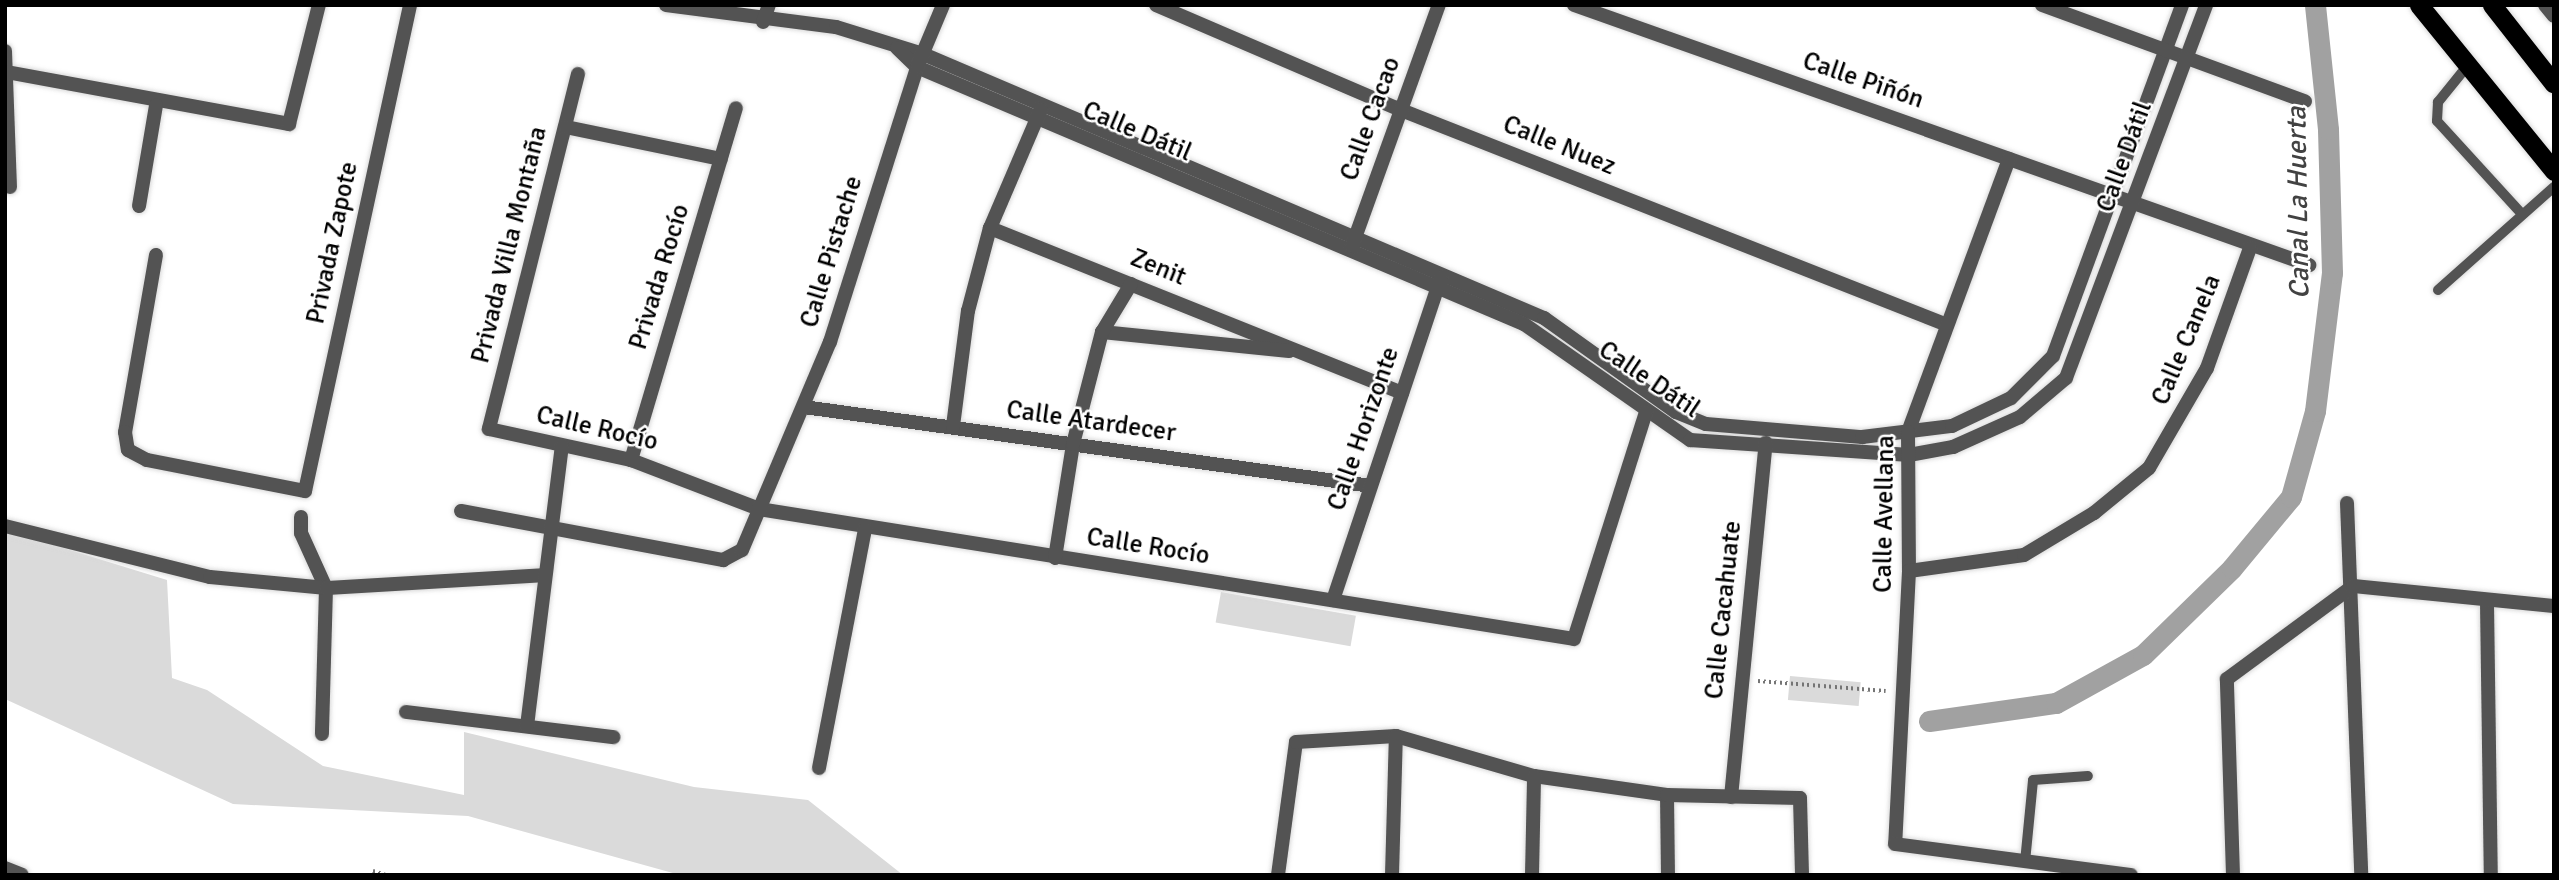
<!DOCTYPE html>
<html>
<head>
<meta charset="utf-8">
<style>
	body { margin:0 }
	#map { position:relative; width:2559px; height:880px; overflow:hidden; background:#fff; font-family:Signika,sans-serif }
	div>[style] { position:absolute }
	.green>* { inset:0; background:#dadada; transform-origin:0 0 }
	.canal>* { height:21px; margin:-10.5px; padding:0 10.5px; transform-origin:10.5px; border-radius:10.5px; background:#a1a1a1 }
	.path>* { height:3.5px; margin-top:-1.75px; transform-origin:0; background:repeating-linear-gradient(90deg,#757575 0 2px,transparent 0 5.5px) }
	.roads { filter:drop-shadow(0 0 2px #dbdbdb) drop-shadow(0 0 2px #dbdbdb) }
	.service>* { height:10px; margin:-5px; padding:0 5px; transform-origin:5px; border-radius:5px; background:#535353 }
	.minor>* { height:14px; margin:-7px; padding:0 7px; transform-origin:7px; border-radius:7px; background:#535353 }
	.trunk>* { height:19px; margin:-9.5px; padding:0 9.5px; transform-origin:9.5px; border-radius:9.5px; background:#000 }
	span { translate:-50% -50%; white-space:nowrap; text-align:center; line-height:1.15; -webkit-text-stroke:5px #fff; paint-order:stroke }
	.street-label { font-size:26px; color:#000 }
	.water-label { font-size:28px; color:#424242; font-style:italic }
	.frame { position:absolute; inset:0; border:7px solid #000; pointer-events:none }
</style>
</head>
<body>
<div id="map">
	<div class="green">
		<div style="clip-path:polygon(5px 530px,167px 580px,172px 678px,207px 690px,323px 766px,464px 795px,464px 732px,694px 787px,808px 800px,903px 875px,680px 875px,468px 816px,233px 804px,5px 699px)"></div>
		<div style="left:1221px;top:592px;width:137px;height:31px;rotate:10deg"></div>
		<div style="left:1790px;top:676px;width:71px;height:24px;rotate:5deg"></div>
	</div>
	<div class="canal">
		<div style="left:1929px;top:721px;width:128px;rotate:-8.1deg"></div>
		<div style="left:2056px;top:703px;width:99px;rotate:-28.9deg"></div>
		<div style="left:2143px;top:655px;width:124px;rotate:-44.3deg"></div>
		<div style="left:2232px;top:568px;width:92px;rotate:-50.3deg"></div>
		<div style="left:2291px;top:497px;width:89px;rotate:-74.4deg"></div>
		<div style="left:2315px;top:411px;width:139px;rotate:-83deg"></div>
		<div style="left:2332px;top:273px;width:144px;rotate:-91.6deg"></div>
		<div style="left:2328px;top:129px;width:125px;rotate:-96deg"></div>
	</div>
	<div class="path">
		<div style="left:1758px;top:681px;width:128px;rotate:4.5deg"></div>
		<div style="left:373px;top:871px;width:14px;rotate:17deg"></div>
	</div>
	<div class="roads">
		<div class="service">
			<div style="left:2468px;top:65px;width:48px;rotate:129deg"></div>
			<div style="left:2438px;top:102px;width:19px;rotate:93deg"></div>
			<div style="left:2437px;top:121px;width:123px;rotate:47.6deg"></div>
			<div style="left:2438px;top:290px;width:155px;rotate:-41.6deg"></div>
			<div style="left:2025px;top:862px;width:82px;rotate:-84.4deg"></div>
			<div style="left:2033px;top:780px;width:55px;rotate:-4.2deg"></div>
		</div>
		<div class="minor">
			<div style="left:666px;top:5px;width:171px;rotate:7.4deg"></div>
			<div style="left:836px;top:27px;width:91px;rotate:17.2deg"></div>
			<div style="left:923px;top:54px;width:675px;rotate:23.03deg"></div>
			<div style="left:1544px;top:318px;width:162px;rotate:35.5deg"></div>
			<div style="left:1676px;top:412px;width:32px;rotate:22deg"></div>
			<div style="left:1706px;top:424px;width:157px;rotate:4.8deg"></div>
			<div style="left:1862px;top:437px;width:91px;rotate:-7deg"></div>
			<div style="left:1952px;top:426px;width:65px;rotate:-25.4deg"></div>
			<div style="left:2011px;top:398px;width:59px;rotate:-45deg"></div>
			<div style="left:2053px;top:356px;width:374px;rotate:-69.8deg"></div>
			<div style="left:1156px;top:5px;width:267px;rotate:23.2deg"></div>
			<div style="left:1401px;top:110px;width:587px;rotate:21.49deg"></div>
			<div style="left:1574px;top:5px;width:780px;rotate:19.48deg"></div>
			<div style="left:2042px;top:5px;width:280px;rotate:20.1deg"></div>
			<div style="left:2545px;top:5px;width:14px;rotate:51deg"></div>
			<div style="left:763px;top:22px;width:18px;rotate:-71deg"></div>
			<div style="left:897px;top:48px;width:28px;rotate:44deg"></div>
			<div style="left:917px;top:67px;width:659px;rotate:22.95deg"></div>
			<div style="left:1524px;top:324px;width:203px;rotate:34.9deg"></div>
			<div style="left:1690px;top:440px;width:220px;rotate:3.9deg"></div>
			<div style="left:1909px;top:455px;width:45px;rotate:-10.3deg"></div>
			<div style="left:1953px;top:447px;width:73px;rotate:-24.1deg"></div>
			<div style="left:2020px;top:417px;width:60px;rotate:-40.3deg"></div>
			<div style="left:2066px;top:378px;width:398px;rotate:-69.4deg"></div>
			<div style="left:5px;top:51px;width:136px;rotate:87.9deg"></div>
			<div style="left:6px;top:72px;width:288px;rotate:10.4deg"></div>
			<div style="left:289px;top:124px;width:123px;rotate:-75.9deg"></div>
			<div style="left:578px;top:74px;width:366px;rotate:104.1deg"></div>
			<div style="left:489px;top:429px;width:145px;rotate:12.3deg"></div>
			<div style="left:631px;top:460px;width:137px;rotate:20.9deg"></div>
			<div style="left:759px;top:509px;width:825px;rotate:9.06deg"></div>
			<div style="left:1574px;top:639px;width:238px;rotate:-72.4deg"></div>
			<div style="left:566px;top:127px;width:158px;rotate:11.7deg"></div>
			<div style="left:2009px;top:159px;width:291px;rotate:110.3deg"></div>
			<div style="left:1908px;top:432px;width:139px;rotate:89.6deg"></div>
			<div style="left:1909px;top:571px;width:273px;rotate:92.9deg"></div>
			<div style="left:1895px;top:844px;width:238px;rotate:7.5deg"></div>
			<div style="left:139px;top:206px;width:102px;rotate:-80.4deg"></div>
			<div style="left:990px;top:228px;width:444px;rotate:21.8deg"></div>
			<div style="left:1352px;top:246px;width:256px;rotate:-70.2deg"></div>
			<div style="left:156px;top:255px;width:180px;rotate:99.9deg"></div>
			<div style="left:125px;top:432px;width:18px;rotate:81deg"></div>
			<div style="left:128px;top:450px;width:21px;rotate:28deg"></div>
			<div style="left:147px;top:460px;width:161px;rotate:11.1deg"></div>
			<div style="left:305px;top:491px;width:497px;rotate:-77.8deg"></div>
			<div style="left:1102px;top:332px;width:188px;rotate:5.8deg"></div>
			<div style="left:804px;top:407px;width:572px;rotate:7.93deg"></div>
			<div style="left:953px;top:426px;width:116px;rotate:-82.6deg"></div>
			<div style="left:968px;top:311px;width:86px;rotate:-75.2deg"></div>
			<div style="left:990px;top:228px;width:129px;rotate:-66.8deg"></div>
			<div style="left:631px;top:460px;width:367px;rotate:-73.4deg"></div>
			<div style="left:2347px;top:503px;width:372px;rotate:87.8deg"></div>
			<div style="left:461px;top:511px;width:267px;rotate:10.6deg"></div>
			<div style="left:723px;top:560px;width:21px;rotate:-28deg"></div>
			<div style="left:742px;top:550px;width:226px;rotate:-67.1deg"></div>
			<div style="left:830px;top:342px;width:288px;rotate:-72.4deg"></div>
			<div style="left:917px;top:67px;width:67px;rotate:-67.2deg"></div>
			<div style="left:301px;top:517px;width:16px;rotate:90deg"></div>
			<div style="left:301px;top:533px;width:60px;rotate:65.6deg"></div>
			<div style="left:326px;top:588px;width:146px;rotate:91.6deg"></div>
			<div style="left:5px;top:526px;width:211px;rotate:14deg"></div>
			<div style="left:210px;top:577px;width:117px;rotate:5.4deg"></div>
			<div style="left:326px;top:588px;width:218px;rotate:-3.4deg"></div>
			<div style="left:1055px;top:558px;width:115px;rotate:-81deg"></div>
			<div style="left:1073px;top:444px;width:116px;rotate:-75.5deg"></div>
			<div style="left:1102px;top:332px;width:56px;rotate:-58.9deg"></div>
			<div style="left:1909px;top:571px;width:116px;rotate:-7.9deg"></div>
			<div style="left:2024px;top:555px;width:82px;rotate:-31deg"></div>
			<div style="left:2094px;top:513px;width:71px;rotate:-39.3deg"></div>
			<div style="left:2149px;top:468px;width:116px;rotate:-59.9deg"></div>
			<div style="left:2207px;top:368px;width:127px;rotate:-70.3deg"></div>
			<div style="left:1333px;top:600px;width:340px;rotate:-71.5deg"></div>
			<div style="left:2487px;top:603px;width:272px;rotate:89.2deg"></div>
			<div style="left:406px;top:712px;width:209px;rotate:6.9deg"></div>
			<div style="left:527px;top:726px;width:282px;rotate:-82.9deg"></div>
			<div style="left:819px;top:768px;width:243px;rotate:-79.1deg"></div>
			<div style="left:1667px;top:795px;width:80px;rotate:89.3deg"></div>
			<div style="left:1731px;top:797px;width:356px;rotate:-84.4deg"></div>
			<div style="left:5px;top:868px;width:18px;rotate:22deg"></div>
			<div style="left:1278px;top:875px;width:134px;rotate:-82.3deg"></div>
			<div style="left:1296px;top:742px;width:100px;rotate:-3.4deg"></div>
			<div style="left:1396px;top:736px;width:144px;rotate:16.2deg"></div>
			<div style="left:1534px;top:776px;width:134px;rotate:8.1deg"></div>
			<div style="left:1667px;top:795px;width:133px;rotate:1.3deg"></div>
			<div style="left:1800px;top:798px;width:77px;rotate:88.5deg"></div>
			<div style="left:1392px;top:875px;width:139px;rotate:-88.4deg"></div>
			<div style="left:1532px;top:875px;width:99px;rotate:-88.8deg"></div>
			<div style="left:2233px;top:875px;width:196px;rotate:-91.8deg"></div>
			<div style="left:2227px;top:679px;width:157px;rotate:-36.4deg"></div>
			<div style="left:2353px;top:586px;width:202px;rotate:5.7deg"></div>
		</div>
		<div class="trunk">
			<div style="left:2419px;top:5px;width:214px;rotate:50.9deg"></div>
			<div style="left:2492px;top:5px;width:100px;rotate:51.9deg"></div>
		</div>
	</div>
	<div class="street-label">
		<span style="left:1863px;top:81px;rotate:19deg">Calle Piñón</span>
		<span style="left:1371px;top:119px;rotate:-70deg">Calle Cacao</span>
		<span style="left:1137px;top:132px;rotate:23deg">Calle Dátil</span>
		<span style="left:1559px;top:146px;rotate:22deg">Calle Nuez</span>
		<span style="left:2125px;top:157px;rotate:-70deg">Calle Dátil</span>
		<span style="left:333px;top:243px;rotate:-78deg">Privada Zapote</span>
		<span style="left:510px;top:245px;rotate:-76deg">Privada Villa Montaña</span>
		<span style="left:832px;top:252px;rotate:-73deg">Calle Pistache</span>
		<span style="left:1158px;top:268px;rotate:22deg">Zenit</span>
		<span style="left:660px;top:277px;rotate:-73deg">Privada Rocío</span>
		<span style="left:2187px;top:340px;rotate:-67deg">Calle Canela</span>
		<span style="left:1649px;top:380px;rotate:34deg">Calle Dátil</span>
		<span style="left:1091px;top:422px;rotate:8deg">Calle Atardecer</span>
		<span style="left:597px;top:429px;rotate:13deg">Calle Rocío</span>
		<span style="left:1364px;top:429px;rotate:-71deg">Calle Horizonte</span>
		<span style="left:1885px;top:514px;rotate:-89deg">Calle Avellana</span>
		<span style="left:1148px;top:547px;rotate:9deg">Calle Rocío</span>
		<span style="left:1724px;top:610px;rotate:-84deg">Calle Cacahuate</span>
	</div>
	<div class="water-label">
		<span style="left:2298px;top:203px;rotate:-91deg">Canal La Huerta</span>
	</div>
	<div class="frame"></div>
</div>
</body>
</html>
